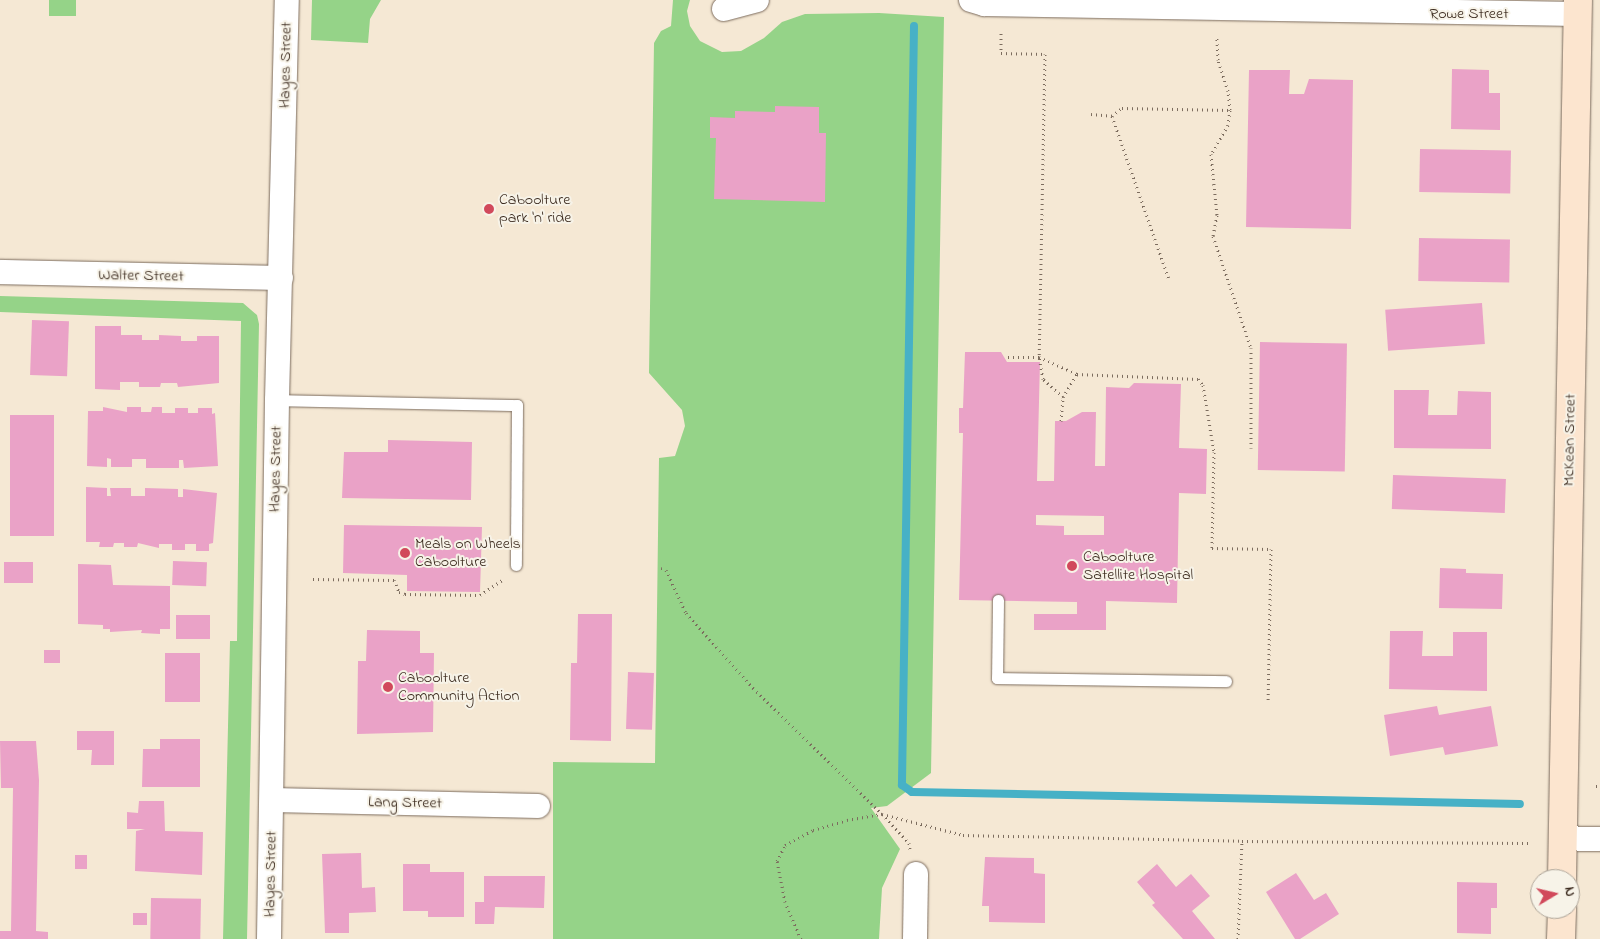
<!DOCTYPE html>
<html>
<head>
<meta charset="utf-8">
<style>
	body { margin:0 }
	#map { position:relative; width:1600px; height:939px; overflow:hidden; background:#f5e8d4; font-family:"Indie Flower",sans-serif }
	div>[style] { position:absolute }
	.green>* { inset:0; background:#95d388; transform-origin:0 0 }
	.stream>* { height:8px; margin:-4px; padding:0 4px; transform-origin:4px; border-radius:4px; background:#47b1c6 }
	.building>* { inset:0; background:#eaa2c7; transform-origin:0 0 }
	.path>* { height:3px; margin-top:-1.5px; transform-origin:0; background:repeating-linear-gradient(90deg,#7c6c5e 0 1px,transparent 0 5px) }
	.roads { filter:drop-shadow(0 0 1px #7c6c5e) drop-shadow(0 0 1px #7c6c5e) }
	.service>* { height:11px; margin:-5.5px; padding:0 5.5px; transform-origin:5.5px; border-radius:5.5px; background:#fff }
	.minor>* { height:24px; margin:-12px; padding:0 12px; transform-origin:12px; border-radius:12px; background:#fff }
	.secondary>* { height:28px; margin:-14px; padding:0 14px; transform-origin:14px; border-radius:14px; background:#fce5cf }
	.dots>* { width:14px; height:14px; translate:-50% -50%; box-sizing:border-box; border:2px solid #f7f3e8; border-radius:50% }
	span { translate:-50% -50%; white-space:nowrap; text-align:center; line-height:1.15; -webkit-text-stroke:4px #f7f3e8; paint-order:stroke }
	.street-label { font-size:16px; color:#3b2a1e }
	.poi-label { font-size:16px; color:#3b2a1e }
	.left { translate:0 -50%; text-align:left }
	.north { position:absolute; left:1530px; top:869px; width:50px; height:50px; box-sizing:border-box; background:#f7f3e8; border:1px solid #aca397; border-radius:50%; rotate:81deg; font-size:14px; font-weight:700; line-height:20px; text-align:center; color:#3b2a1e }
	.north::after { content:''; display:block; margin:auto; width:18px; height:22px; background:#d1495b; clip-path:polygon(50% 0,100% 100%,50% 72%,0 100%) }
</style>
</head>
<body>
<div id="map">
	<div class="green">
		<div style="left:49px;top:0;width:27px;height:16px"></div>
		<div style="clip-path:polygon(312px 0,381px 0,370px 19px,368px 43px,311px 40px)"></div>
		<div style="clip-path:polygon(673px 0,690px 0,687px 11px,690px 26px,700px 41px,722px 52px,741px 51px,764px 38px,782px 22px,805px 14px,879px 13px,944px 17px,931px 773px,887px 806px,871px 808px,900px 849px,882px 888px,879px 939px,553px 939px,553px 762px,655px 763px,659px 458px,675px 456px,685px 426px,682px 410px,649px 373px,654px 43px,661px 31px,671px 26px)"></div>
		<div style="clip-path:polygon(0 296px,243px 303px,257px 315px,259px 324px,247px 939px,223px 939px,230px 641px,237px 641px,241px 321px,0 312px)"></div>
	</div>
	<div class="stream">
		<div style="left:914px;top:26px;width:759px;rotate:90.91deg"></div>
		<div style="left:902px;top:785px;width:12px;rotate:35deg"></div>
		<div style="left:912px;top:792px;width:608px;rotate:1.13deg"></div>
	</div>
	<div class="building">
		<div style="clip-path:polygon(1452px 69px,1489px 70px,1489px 93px,1500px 93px,1500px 130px,1451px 129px)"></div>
		<div style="clip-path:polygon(1249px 70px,1290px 70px,1289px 94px,1304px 94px,1309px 79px,1353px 80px,1351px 229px,1246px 227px)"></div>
		<div style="clip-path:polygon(775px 106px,819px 107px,819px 133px,826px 133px,825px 202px,714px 199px,716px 138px,710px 138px,710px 117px,735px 118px,735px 111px,775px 112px)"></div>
		<div style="left:1420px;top:149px;width:91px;height:43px;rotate:1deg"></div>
		<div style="left:1419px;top:238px;width:91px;height:43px;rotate:1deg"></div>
		<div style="left:1482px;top:303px;width:41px;height:97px;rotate:86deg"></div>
		<div style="left:32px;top:320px;width:37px;height:55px;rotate:2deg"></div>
		<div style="clip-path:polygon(95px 326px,121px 326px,121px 335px,142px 335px,142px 340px,159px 340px,159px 335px,181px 336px,181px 341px,197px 341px,197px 336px,219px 336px,219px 383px,178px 387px,177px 383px,161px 383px,160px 387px,139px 387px,139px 382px,120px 382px,120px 390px,95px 389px)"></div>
		<div style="left:1260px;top:342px;width:87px;height:128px;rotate:1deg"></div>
		<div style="clip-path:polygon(evenodd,965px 352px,1001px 352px,1007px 362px,1040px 362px,1037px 481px,1054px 481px,1055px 421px,1066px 421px,1082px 412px,1096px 412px,1095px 466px,1105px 466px,1106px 387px,1129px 388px,1134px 383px,1181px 384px,1179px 448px,1207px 449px,1206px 494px,1179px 493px,1177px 603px,1106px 601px,1106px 630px,1034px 630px,1034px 614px,1077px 614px,1077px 602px,959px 600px,963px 433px,959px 433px,959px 408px,963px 408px,965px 352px,1036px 515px,1104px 516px,1104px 535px,1064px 535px,1064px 526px,1036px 525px,1036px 515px)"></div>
		<div style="clip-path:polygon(1394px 390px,1429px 390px,1428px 415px,1457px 415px,1458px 391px,1491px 392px,1491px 449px,1394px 448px)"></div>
		<div style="clip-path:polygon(103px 407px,127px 412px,127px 407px,141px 407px,141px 412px,151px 412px,152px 407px,162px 407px,162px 413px,175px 413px,175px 408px,188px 408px,188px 413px,198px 413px,198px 408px,212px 408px,212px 414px,215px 413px,218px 466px,184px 468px,183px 460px,179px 460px,179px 468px,146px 468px,146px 459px,132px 459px,132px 467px,111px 467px,111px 459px,107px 458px,107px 467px,87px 466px,88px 411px,103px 411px)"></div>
		<div style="left:10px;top:415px;width:44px;height:121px"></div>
		<div style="clip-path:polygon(388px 440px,472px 442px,471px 500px,342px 498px,344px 452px,388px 452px)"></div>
		<div style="left:1393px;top:475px;width:113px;height:34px;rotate:2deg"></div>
		<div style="clip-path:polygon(86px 487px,107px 488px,107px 496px,111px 496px,110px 488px,131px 488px,131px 496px,145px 496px,145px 488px,178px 489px,178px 497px,183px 497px,183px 489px,217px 493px,213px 543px,209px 544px,209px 551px,196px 551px,196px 544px,185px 544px,185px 550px,172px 550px,172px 544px,159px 544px,159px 548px,138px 543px,137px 547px,124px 547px,124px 543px,114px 543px,113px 547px,99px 547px,100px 542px,86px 542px)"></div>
		<div style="clip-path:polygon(344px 525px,482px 527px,480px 592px,407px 591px,407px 575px,343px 573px)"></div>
		<div style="left:173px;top:561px;width:34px;height:24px;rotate:2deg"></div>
		<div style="left:4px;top:562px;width:29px;height:21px"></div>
		<div style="clip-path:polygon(78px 564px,111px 565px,113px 585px,170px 586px,170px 629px,160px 629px,160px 634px,141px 633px,142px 630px,110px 632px,110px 629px,103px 629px,103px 625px,78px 624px)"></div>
		<div style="clip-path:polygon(1440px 568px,1466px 569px,1466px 573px,1503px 574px,1502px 609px,1439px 608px)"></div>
		<div style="clip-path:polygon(578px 614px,612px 614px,611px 741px,570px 740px,571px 663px,577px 663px)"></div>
		<div style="left:176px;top:615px;width:34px;height:24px"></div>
		<div style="clip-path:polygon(367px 630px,420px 631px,420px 653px,434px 653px,433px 732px,357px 734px,358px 661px,366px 661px)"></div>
		<div style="clip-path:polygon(1390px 631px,1423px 631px,1422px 656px,1453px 656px,1453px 632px,1487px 632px,1487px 691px,1389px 689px)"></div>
		<div style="left:44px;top:650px;width:16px;height:13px"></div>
		<div style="left:165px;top:653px;width:35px;height:49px"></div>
		<div style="left:628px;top:672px;width:26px;height:57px;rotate:2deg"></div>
		<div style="clip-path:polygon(1437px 706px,1439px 715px,1491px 706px,1498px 746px,1445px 755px,1443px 747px,1390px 756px,1384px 715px)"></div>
		<div style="clip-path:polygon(77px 731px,114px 731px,114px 765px,91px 765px,92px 750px,77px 750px)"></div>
		<div style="clip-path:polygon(160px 739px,200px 739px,200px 787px,142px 787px,143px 749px,160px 749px)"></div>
		<div style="clip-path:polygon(0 741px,36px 741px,39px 780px,36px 931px,48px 932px,48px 939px,0 939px,0 931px,11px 931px,13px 788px,1px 788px)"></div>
		<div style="clip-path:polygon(139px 801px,164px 801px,165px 831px,203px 832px,202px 875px,135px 871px,136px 831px,145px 829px,127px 829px,127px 812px,138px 813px)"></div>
		<div style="clip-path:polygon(361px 853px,362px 888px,375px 887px,376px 912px,349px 913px,349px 933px,325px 933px,322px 854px)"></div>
		<div style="left:75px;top:855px;width:12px;height:14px"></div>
		<div style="clip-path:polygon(985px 857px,1034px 858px,1034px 873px,1045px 874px,1045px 923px,989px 922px,989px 906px,982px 906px)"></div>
		<div style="clip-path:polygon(403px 864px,430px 864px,430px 872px,464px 872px,464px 917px,428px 917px,428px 911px,403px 911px)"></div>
		<div style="clip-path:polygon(1157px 864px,1176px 887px,1191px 874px,1210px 896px,1192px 911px,1215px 939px,1183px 939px,1152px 905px,1155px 903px,1137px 882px)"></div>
		<div style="clip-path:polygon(1296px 873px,1314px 900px,1326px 893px,1339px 914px,1300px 939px,1295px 939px,1266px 892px)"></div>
		<div style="clip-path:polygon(484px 876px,545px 876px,544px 908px,495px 907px,494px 924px,475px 924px,475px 902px,484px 902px)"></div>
		<div style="clip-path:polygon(1457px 882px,1497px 883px,1497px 908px,1491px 908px,1491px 934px,1457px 933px)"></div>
		<div style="left:151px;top:898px;width:50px;height:41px;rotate:1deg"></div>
		<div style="left:133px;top:913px;width:14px;height:12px"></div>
	</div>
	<div class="path">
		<div style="left:1001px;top:33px;width:20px;rotate:90deg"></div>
		<div style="left:1001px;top:53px;width:44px;rotate:1.3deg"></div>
		<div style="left:1045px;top:54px;width:303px;rotate:91.1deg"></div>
		<div style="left:1039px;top:357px;width:35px;rotate:180deg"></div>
		<div style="left:1230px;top:110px;width:15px;rotate:98deg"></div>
		<div style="left:1228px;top:125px;width:34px;rotate:120deg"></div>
		<div style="left:1211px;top:154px;width:61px;rotate:84.4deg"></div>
		<div style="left:1217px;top:215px;width:21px;rotate:101deg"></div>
		<div style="left:1213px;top:236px;width:118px;rotate:71.3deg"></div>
		<div style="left:1251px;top:348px;width:100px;rotate:90deg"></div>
		<div style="left:1091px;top:114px;width:21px;rotate:5deg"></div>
		<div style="left:1112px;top:116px;width:13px;rotate:-39deg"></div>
		<div style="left:1122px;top:108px;width:108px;rotate:1.1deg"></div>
		<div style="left:1230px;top:110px;width:19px;rotate:-96deg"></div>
		<div style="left:1228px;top:91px;width:33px;rotate:-108deg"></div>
		<div style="left:1218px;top:60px;width:22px;rotate:-93deg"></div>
		<div style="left:1112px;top:116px;width:174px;rotate:70.8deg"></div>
		<div style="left:1063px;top:397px;width:27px;rotate:-59deg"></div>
		<div style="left:1077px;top:374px;width:121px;rotate:2.4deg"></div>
		<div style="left:1198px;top:379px;width:8px;rotate:50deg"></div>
		<div style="left:1203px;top:385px;width:68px;rotate:80.7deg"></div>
		<div style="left:1214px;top:452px;width:96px;rotate:91.2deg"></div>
		<div style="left:1212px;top:548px;width:59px;rotate:1deg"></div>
		<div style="left:1271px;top:549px;width:153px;rotate:91.1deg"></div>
		<div style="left:1061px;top:421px;width:24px;rotate:-85deg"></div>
		<div style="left:1063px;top:397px;width:27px;rotate:-138deg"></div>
		<div style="left:1043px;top:379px;width:22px;rotate:-100deg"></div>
		<div style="left:1039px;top:357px;width:42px;rotate:24.1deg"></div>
		<div style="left:661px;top:568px;width:5px;rotate:22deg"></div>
		<div style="left:666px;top:570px;width:47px;rotate:65.1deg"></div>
		<div style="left:686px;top:613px;width:101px;rotate:48.2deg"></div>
		<div style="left:753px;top:688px;width:180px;rotate:44.3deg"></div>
		<div style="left:882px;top:814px;width:40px;rotate:47deg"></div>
		<div style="left:909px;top:843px;width:6px;rotate:81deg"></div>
		<div style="left:313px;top:579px;width:81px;rotate:0.7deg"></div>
		<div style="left:394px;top:580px;width:13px;rotate:67deg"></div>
		<div style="left:399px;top:592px;width:6px;rotate:18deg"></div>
		<div style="left:405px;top:594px;width:75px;rotate:0.8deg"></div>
		<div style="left:480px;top:595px;width:29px;rotate:-34deg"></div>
		<div style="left:1596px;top:786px;width:4px"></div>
		<div style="left:801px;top:939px;width:40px;rotate:-113.4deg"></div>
		<div style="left:785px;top:902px;width:42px;rotate:-101deg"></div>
		<div style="left:777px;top:861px;width:18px;rotate:-63deg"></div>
		<div style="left:785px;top:845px;width:32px;rotate:-28deg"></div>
		<div style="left:813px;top:830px;width:35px;rotate:-16deg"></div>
		<div style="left:847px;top:820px;width:36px;rotate:-10deg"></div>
		<div style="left:882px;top:814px;width:84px;rotate:14.5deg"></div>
		<div style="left:963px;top:835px;width:279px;rotate:1.2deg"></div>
		<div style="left:1238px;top:939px;width:98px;rotate:-87.7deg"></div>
		<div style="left:1242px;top:841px;width:287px;rotate:0.4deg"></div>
	</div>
	<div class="roads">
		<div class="service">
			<div style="left:277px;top:400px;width:240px;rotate:1.2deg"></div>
			<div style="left:517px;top:405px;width:160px;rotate:90.4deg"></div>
			<div style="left:998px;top:600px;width:78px;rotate:90.7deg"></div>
			<div style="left:997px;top:678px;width:229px;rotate:0.8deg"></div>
		</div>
		<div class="minor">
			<div style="left:971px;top:0;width:14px;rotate:17deg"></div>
			<div style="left:984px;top:4px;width:593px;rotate:0.97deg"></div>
			<div style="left:724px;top:9px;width:34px;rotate:-15deg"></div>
			<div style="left:0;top:272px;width:281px;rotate:1.2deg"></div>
			<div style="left:273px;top:800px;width:265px;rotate:1.3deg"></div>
			<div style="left:1563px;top:838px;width:37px;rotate:2deg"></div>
			<div style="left:269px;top:939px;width:539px;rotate:-89.15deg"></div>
			<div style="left:277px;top:400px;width:400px;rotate:-88.6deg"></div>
			<div style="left:915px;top:939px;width:65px;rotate:-89.1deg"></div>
		</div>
		<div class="secondary">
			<div style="left:1562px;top:879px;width:879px;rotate:-88.96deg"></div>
			<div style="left:1561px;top:939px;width:30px;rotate:-88deg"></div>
		</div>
	</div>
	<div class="dots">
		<div style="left:489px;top:209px;background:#d1495b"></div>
		<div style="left:405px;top:553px;background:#d1495b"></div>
		<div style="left:1072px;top:566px;background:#d1495b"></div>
		<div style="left:388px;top:687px;background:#d1495b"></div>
	</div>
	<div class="street-label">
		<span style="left:1469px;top:14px">Rowe Street</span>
		<span style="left:286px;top:65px;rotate:-89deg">Hayes Street</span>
		<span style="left:141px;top:276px;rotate:1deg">Walter Street</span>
		<span style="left:1570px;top:440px;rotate:-89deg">McKean Street</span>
		<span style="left:276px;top:469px;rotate:-89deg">Hayes Street</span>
		<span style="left:405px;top:803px;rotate:1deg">Lang Street</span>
		<span style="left:271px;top:874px;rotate:-89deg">Hayes Street</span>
	</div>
	<div class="poi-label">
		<span class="left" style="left:499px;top:209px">Caboolture<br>park 'n' ride</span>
		<span class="left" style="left:415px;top:553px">Meals on Wheels<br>Caboolture</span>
		<span class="left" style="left:1083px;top:566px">Caboolture<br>Satellite Hospital</span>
		<span class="left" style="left:398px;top:687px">Caboolture<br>Community Action</span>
	</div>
	<div class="north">N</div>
</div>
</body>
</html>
